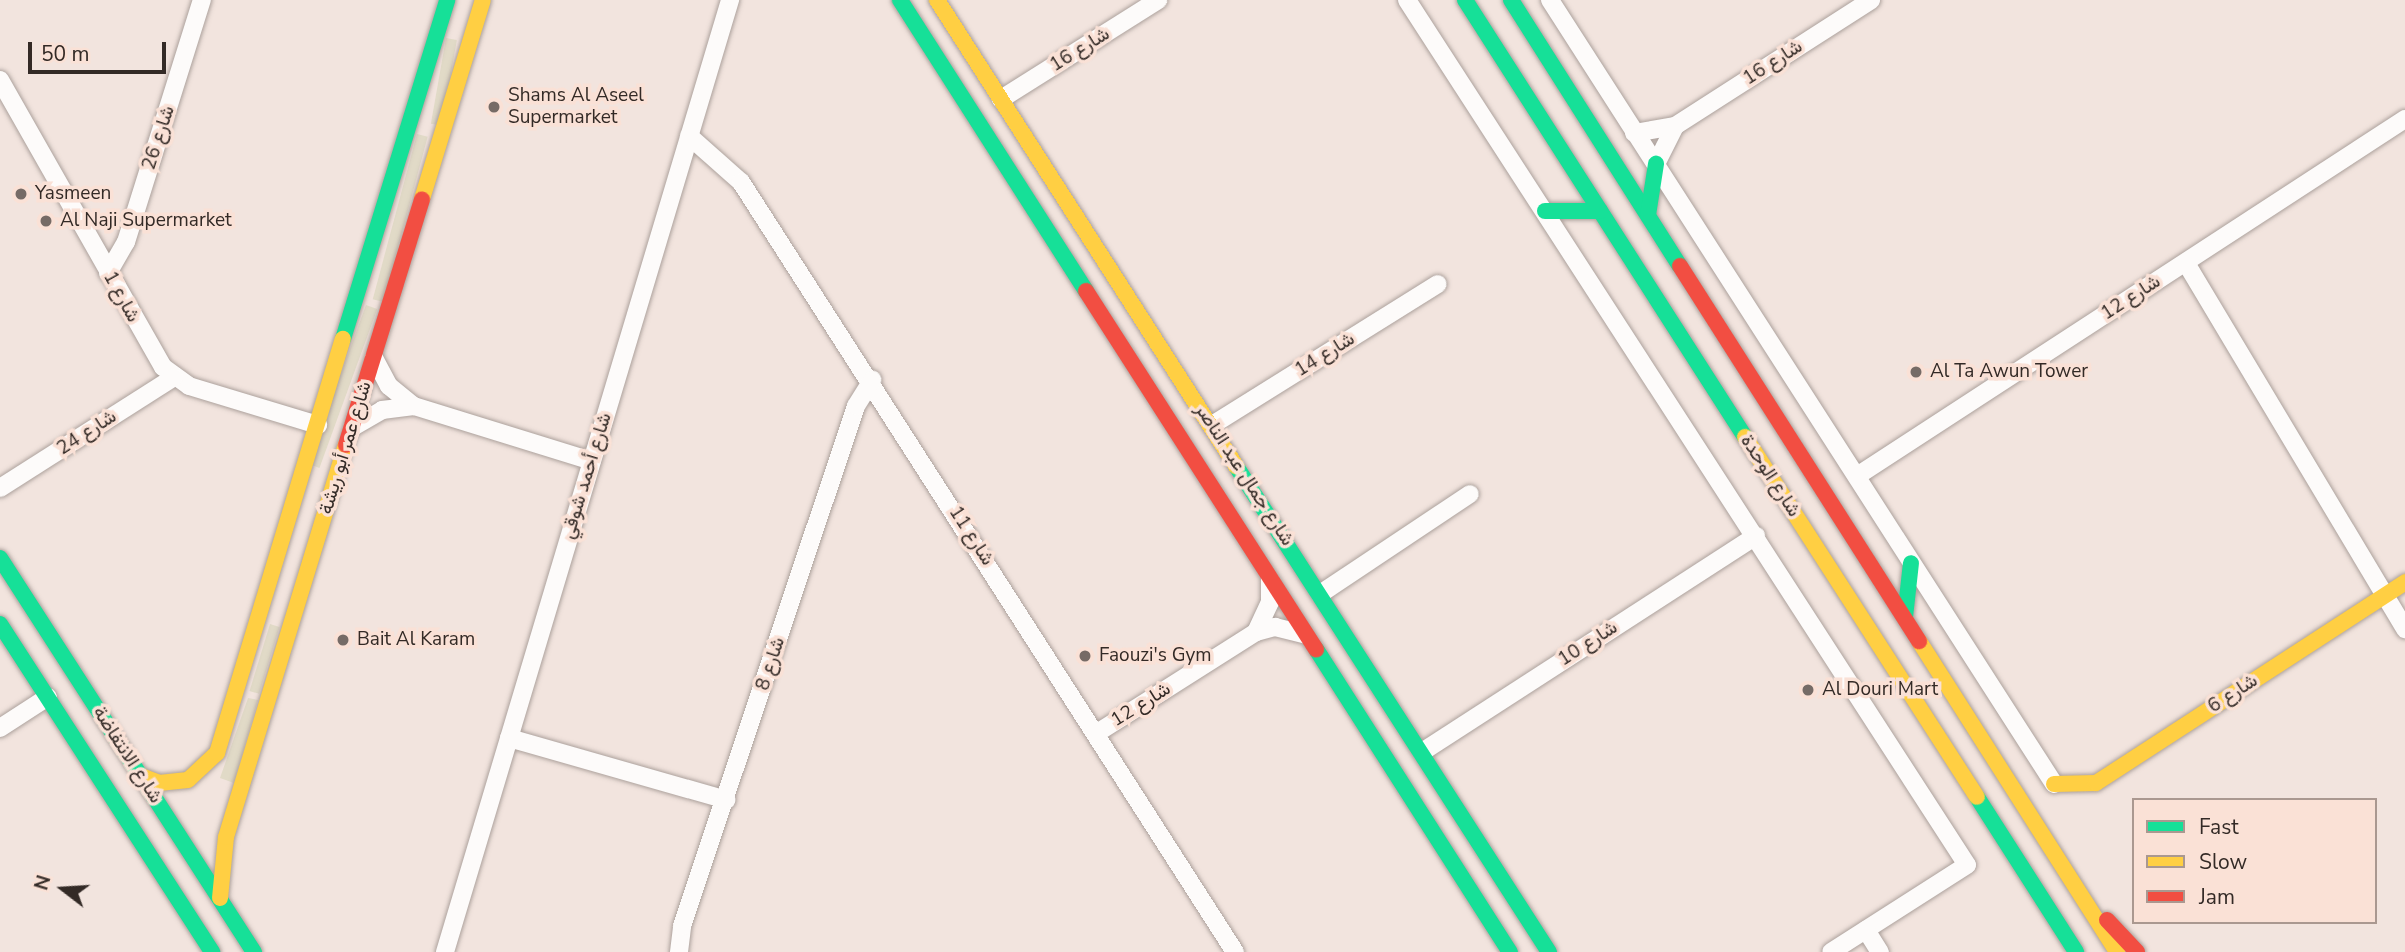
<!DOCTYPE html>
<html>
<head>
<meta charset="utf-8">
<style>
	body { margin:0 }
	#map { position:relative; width:2405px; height:952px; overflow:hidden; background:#f2e4de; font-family:"Nunito Sans",Vazirmatn,sans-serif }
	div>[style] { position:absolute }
	.green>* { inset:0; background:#e1dac7; transform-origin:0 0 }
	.roads { filter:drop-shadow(0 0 2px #aca19c) drop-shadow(0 0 2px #aca19c) }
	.street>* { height:18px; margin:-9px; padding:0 9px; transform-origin:9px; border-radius:9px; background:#fdfbfa }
	.fast>* { height:16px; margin:-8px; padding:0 8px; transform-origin:8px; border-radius:8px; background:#16e098 }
	.slow>* { height:16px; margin:-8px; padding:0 8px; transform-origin:8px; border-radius:8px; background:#ffcf43 }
	.jam>* { height:16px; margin:-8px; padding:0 8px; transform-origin:8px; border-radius:8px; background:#f24e42 }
	.dots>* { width:19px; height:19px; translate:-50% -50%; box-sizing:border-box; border:4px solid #fae1d6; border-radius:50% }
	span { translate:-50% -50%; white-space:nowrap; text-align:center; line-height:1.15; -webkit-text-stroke:7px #fae1d6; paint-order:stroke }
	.street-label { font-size:19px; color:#332a26 }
	.poi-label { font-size:19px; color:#332a26 }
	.left { translate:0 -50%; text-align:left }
	.legend { position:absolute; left:2132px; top:798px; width:245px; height:126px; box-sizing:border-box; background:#fae1d6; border:2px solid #aa9890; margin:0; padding:9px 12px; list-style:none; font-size:21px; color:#332a26 }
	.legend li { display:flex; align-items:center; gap:14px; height:35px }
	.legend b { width:35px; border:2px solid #aa9890 }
	.north { position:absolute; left:28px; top:854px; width:70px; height:70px; -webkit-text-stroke:5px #fae1d6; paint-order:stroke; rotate:287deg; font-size:19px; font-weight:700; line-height:28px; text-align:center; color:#332a26 }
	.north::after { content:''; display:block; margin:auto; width:24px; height:32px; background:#332a26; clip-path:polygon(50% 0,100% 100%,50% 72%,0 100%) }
	.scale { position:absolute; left:28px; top:42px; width:138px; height:32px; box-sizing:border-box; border:4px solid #332a26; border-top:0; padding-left:9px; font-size:21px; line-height:24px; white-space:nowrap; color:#332a26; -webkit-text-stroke:5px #fae1d6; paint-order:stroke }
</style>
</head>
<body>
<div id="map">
	<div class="green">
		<div style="left:446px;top:38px;width:11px;height:87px;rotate:10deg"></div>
		<div style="left:417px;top:134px;width:11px;height:171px;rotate:15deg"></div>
		<div style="left:366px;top:305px;width:12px;height:169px;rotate:20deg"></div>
		<div style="left:270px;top:624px;width:10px;height:70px;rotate:17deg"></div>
		<div style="clip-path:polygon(248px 698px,258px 700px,234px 783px,220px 778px)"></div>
	</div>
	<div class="roads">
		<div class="street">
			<div style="left:1407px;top:0;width:1030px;rotate:57.08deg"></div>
			<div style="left:1967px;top:865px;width:161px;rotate:147.4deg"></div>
			<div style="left:1550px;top:0;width:932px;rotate:57.26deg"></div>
			<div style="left:0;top:80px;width:330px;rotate:60.4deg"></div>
			<div style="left:163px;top:367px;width:32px;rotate:36deg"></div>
			<div style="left:189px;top:386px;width:135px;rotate:16.8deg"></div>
			<div style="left:1001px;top:99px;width:186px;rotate:-32.2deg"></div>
			<div style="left:1634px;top:133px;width:42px;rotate:-9.7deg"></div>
			<div style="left:1675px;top:126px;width:233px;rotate:-32.7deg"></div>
			<div style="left:689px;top:136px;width:69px;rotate:41.5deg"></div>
			<div style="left:741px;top:182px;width:915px;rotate:57.32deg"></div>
			<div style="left:1656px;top:164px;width:42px;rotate:-63.4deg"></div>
			<div style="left:2186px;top:263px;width:427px;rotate:59.1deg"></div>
			<div style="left:108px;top:273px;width:36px;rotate:-60deg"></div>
			<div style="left:126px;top:242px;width:254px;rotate:-72.6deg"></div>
			<div style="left:374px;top:358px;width:32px;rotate:62deg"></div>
			<div style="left:389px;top:386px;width:32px;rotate:39deg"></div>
			<div style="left:414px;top:406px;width:186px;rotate:17.2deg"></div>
			<div style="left:1212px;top:425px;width:266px;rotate:-32deg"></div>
			<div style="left:353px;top:427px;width:34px;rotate:-30deg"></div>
			<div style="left:382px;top:410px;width:32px;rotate:-7deg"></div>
			<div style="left:1857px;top:476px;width:654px;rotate:-33.08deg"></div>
			<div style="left:0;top:488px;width:206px;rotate:-32.5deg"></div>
			<div style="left:1320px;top:594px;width:180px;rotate:-33.7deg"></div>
			<div style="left:1256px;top:632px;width:33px;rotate:-65deg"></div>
			<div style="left:1270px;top:602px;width:22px;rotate:-90deg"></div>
			<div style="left:0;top:728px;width:57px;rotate:-32.9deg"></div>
			<div style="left:1097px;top:733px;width:188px;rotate:-32.4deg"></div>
			<div style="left:1256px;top:632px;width:20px;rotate:-15deg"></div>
			<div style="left:1275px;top:627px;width:30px;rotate:14deg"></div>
			<div style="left:509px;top:738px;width:226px;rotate:15.9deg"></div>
			<div style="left:1422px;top:752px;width:398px;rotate:-32.9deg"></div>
			<div style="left:1866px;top:930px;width:26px;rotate:58deg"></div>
			<div style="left:445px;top:952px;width:994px;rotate:-73.33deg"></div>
			<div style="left:679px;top:952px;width:26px;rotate:-83deg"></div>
			<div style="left:682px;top:926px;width:548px;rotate:-71.5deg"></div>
			<div style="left:856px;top:406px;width:31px;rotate:-58deg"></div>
		</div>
		<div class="fast">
			<div style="left:900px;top:0;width:345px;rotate:57.4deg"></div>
			<div style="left:1465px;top:0;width:519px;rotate:57.35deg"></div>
			<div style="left:1511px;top:0;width:315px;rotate:57.6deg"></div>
			<div style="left:1545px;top:211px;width:55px"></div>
			<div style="left:1648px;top:215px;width:52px;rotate:-81.1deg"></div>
			<div style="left:343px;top:339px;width:355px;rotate:-72.9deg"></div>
			<div style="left:1236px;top:466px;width:578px;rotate:57.22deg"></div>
			<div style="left:0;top:558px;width:469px;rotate:57.2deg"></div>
			<div style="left:1905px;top:617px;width:54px;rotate:-83.7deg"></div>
			<div style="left:0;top:624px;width:391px;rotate:57.1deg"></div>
			<div style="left:1316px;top:649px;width:360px;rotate:57.4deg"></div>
			<div style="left:1977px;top:797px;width:184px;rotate:57.4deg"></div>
		</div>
		<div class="slow">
			<div style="left:937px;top:0;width:554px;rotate:57.31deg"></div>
			<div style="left:422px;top:199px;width:208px;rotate:-73deg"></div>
			<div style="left:1745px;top:437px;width:428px;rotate:57.2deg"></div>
			<div style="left:1919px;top:641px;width:369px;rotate:57.5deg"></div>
			<div style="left:141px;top:776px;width:19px;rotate:21deg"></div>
			<div style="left:159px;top:783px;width:29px;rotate:-6deg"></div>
			<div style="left:188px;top:780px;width:40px;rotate:-43deg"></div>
			<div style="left:217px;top:753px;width:433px;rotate:-73.1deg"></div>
			<div style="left:2054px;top:784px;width:42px;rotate:-1.4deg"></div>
			<div style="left:2096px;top:783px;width:369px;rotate:-33deg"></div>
			<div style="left:220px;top:898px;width:61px;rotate:-84.4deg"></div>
			<div style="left:226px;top:837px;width:410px;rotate:-73deg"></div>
		</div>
		<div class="jam">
			<div style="left:1680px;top:266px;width:445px;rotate:57.5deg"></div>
			<div style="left:1086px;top:291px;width:426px;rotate:57.3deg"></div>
			<div style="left:346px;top:445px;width:257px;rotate:-72.8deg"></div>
			<div style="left:2107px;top:920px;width:44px;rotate:46.8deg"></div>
		</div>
	</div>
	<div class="dots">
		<div style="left:494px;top:107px;background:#766b66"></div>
		<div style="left:21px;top:194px;background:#766b66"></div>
		<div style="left:46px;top:221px;background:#766b66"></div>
		<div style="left:1916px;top:372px;background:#766b66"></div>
		<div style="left:343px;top:640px;background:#766b66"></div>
		<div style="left:1085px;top:656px;background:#766b66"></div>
		<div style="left:1808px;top:690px;background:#766b66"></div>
	</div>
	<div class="street-label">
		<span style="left:1080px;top:50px;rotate:-32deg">شارع 16</span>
		<span style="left:1773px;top:63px;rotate:-33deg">شارع 16</span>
		<span style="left:159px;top:138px;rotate:-72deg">شارع 26</span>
		<span style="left:121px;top:297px;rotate:61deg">شارع 1</span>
		<span style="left:2131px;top:298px;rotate:-33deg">شارع 12</span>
		<span style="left:1325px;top:355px;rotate:-32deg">شارع 14</span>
		<span style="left:87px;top:433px;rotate:-33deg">شارع 24</span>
		<span style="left:346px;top:448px;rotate:-73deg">شارع عمر أبو ريشة</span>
		<span style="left:1244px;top:475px;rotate:57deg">شارع جمال عبد الناصر</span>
		<span style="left:587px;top:476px;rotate:-73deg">شارع أحمد شوقي</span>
		<span style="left:1770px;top:476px;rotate:57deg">شارع الوحدة</span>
		<span style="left:971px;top:536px;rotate:57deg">شارع 11</span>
		<span style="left:1588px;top:644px;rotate:-33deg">شارع 10</span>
		<span style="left:771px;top:664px;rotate:-72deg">شارع 8</span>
		<span style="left:2233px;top:694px;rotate:-33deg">شارع 6</span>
		<span style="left:1141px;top:705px;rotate:-32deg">شارع 12</span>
		<span style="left:127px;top:755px;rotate:57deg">شارع الانتفاضة</span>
	</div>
	<div class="poi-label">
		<span class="left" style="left:508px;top:107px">Shams Al Aseel<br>Supermarket</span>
		<span class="left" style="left:35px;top:194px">Yasmeen</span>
		<span class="left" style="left:60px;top:221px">Al Naji Supermarket</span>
		<span class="left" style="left:1930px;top:372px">Al Ta Awun Tower</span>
		<span class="left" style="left:357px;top:640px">Bait Al Karam</span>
		<span class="left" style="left:1099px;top:656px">Faouzi's Gym</span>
		<span class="left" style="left:1822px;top:690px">Al Douri Mart</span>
	</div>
	<ul class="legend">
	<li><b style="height:9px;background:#16e098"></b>Fast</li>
	<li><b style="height:9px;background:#ffcf43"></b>Slow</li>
	<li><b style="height:9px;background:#f24e42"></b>Jam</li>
	</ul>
	<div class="north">N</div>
	<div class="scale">50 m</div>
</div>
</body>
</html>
